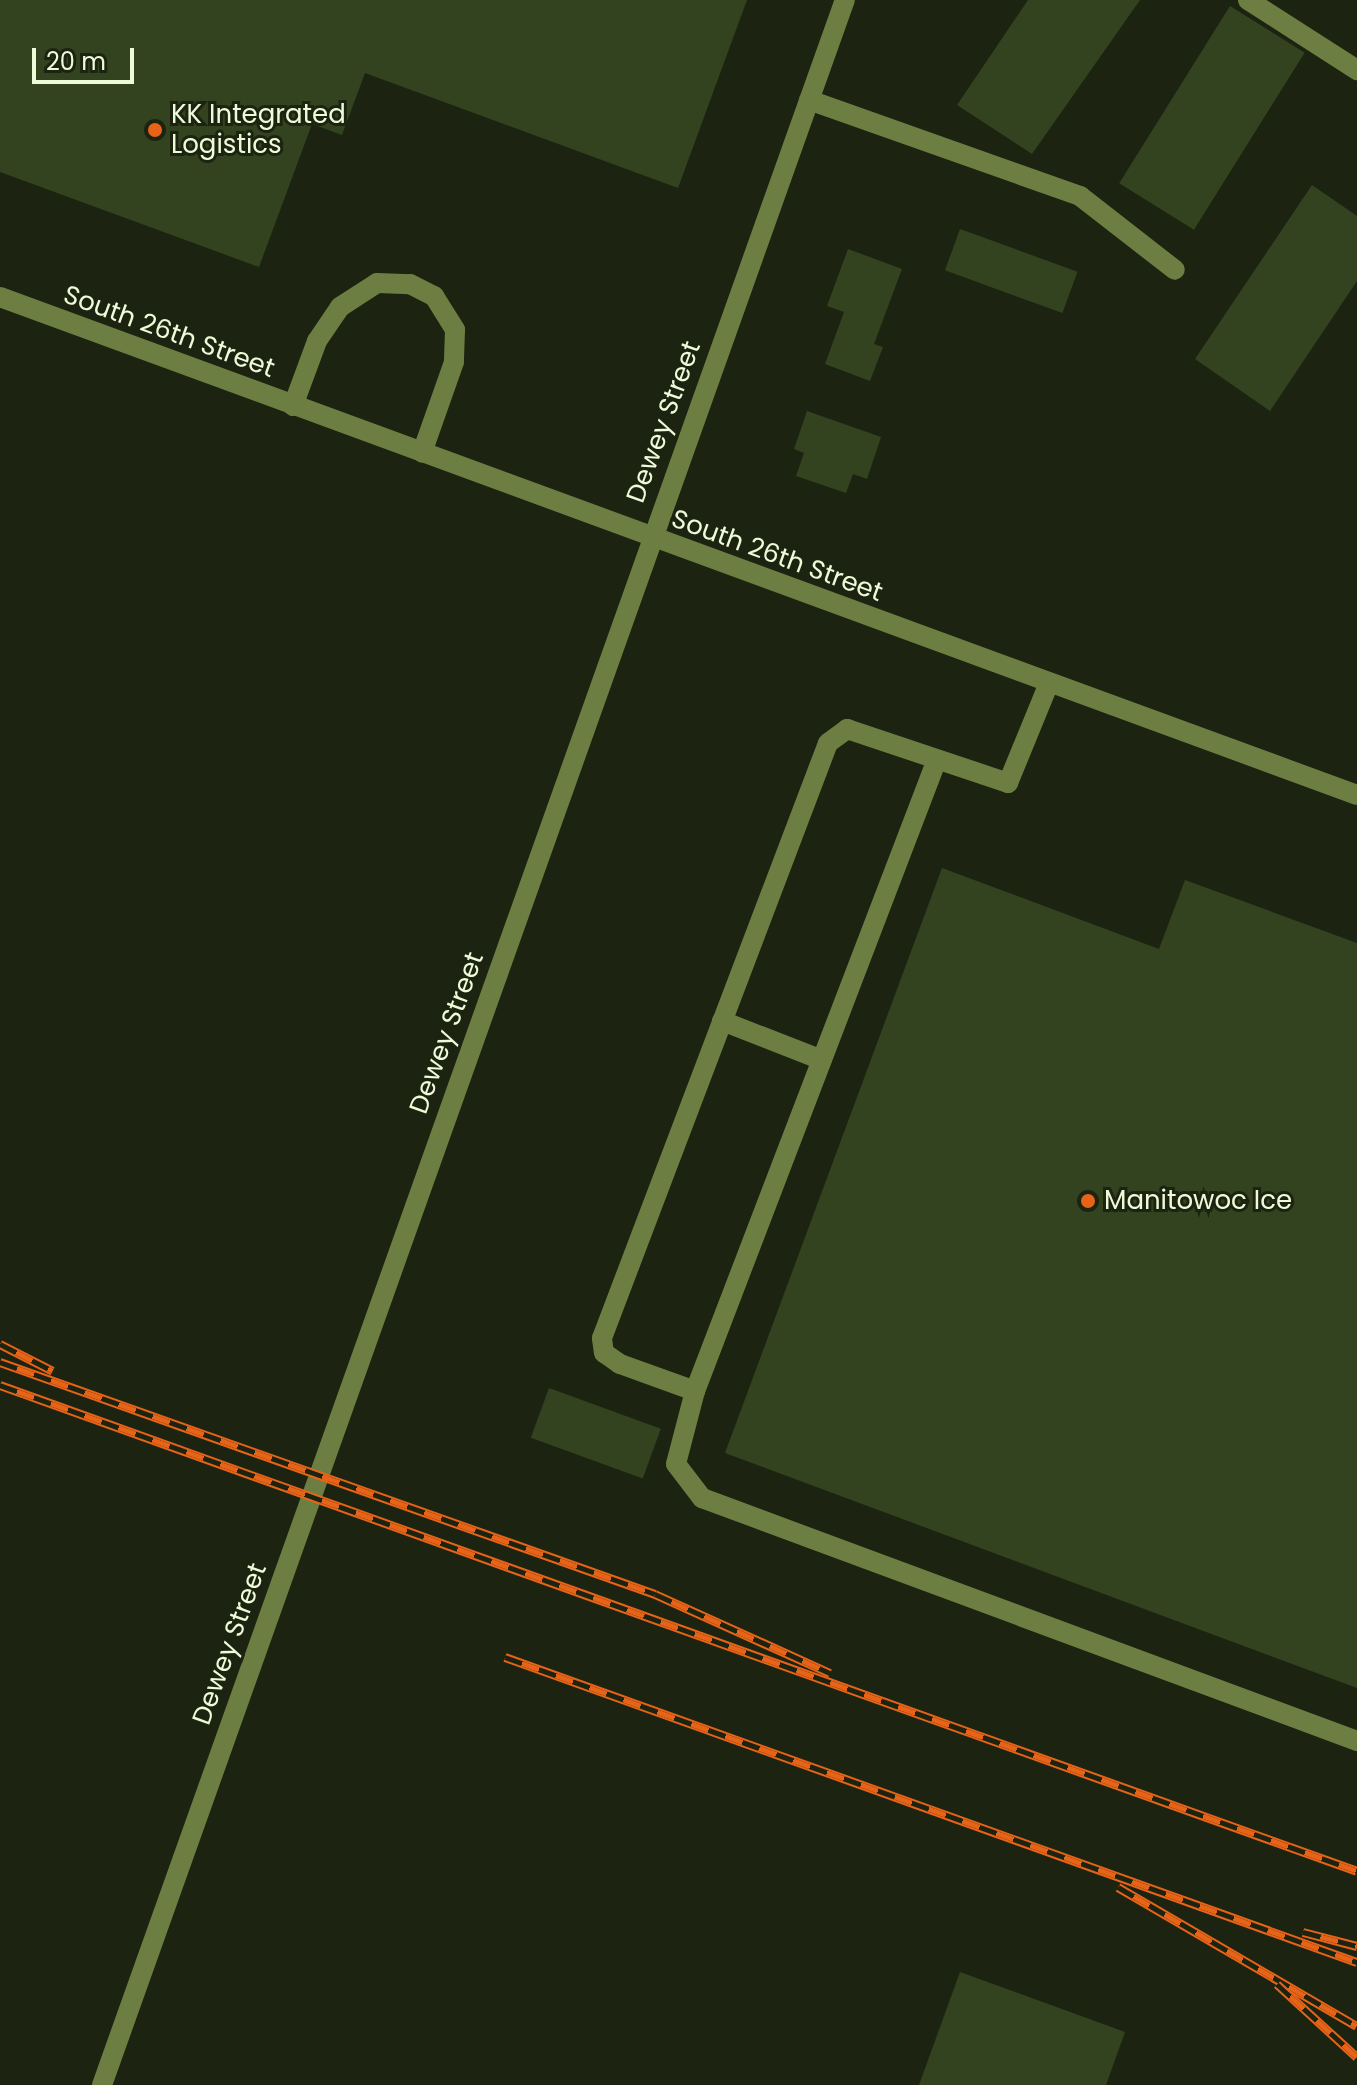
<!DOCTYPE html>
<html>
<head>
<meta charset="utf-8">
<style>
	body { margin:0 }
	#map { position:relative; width:1357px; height:2085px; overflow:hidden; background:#1c2411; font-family:Poppins,sans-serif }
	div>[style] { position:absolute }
	.building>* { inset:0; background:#33431f; transform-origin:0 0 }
	.minor>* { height:20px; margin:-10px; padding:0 10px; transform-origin:10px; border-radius:10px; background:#6c7e41 }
	.rail>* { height:9px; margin-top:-4.5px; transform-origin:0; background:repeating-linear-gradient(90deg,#1c2411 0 18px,#e76318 0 36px); box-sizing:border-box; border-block:2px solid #e76318 }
	.dots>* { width:22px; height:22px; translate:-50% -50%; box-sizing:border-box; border:4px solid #1c2411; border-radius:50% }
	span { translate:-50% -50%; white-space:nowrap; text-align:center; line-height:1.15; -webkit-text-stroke:6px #1c2411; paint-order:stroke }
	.poi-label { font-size:26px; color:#eefbd8 }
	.left { translate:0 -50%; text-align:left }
	.street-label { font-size:26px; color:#eefbd8 }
	.scale { position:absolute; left:32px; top:48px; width:102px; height:36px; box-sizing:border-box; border:4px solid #eefbd8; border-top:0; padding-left:10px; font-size:24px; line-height:28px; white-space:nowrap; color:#eefbd8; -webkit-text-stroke:6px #1c2411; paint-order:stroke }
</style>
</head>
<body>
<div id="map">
	<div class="building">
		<div style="clip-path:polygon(0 0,747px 0,678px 188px,365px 73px,342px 135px,312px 124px,259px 267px,0 172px)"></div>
		<div style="clip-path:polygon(1028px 0,1140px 0,1032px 154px,957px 105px)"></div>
		<div style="left:1230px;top:6px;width:88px;height:209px;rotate:32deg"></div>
		<div style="clip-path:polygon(1312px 185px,1357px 216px,1357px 281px,1270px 411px,1195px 359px)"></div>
		<div style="left:960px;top:229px;width:125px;height:44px;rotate:20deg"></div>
		<div style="clip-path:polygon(848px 249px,902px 269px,874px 344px,883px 347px,870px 381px,825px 364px,844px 312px,827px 306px)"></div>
		<div style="clip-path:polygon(807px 411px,881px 437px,867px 479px,853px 474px,846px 493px,796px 476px,804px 453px,794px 449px)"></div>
		<div style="clip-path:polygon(942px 868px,1159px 949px,1185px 880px,1357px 943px,1357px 1688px,725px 1453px)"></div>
		<div style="left:549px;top:1388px;width:119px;height:53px;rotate:20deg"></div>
		<div style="clip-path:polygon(960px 1972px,1125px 2032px,1106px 2085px,919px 2085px)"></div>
	</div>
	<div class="minor">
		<div style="left:1248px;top:0;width:130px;rotate:32.7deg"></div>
		<div style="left:809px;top:100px;width:288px;rotate:19.5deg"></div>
		<div style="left:1080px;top:196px;width:120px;rotate:37.9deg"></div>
		<div style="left:0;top:297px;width:1445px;rotate:20.15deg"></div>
		<div style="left:293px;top:406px;width:69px;rotate:-69.7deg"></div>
		<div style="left:317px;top:341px;width:41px;rotate:-55.9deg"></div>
		<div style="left:340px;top:307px;width:44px;rotate:-33deg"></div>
		<div style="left:377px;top:283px;width:33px;rotate:2deg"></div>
		<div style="left:410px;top:284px;width:27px;rotate:27deg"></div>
		<div style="left:434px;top:296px;width:40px;rotate:58deg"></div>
		<div style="left:455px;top:330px;width:32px;rotate:92deg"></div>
		<div style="left:454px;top:362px;width:96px;rotate:109.4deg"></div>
		<div style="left:936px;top:762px;width:674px;rotate:110.96deg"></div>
		<div style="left:695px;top:1391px;width:75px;rotate:104.6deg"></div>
		<div style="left:676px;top:1464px;width:43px;rotate:52.6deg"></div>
		<div style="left:702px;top:1498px;width:699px;rotate:20.35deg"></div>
		<div style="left:722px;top:1021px;width:107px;rotate:21.3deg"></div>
		<div style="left:695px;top:1391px;width:80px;rotate:-160.2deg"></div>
		<div style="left:620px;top:1364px;width:19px;rotate:-145deg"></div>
		<div style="left:604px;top:1353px;width:15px;rotate:-98deg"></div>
		<div style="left:602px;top:1338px;width:636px;rotate:-69.2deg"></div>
		<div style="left:828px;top:743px;width:24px;rotate:-36deg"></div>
		<div style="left:847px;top:729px;width:170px;rotate:18.5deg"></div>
		<div style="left:1008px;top:783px;width:108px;rotate:-67.7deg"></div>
		<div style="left:102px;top:2085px;width:2213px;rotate:-70.39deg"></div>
	</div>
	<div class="rail">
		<div style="left:0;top:1344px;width:59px;rotate:27deg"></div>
		<div style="left:0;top:1362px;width:695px;rotate:19.5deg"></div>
		<div style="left:655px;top:1594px;width:192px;rotate:24.3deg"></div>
		<div style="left:0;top:1385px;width:1441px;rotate:19.7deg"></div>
		<div style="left:505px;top:1657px;width:905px;rotate:19.7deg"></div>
		<div style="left:1118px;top:1887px;width:276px;rotate:30.2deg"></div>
		<div style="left:1303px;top:1932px;width:56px;rotate:14.5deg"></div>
		<div style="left:1277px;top:1984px;width:108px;rotate:42.4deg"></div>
	</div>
	<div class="dots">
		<div style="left:155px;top:130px;background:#e76318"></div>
		<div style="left:1088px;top:1201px;background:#e76318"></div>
	</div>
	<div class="poi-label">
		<span class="left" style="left:171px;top:130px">KK Integrated<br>Logistics</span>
		<span class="left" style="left:1104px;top:1201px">Manitowoc Ice</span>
	</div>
	<div class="street-label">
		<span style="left:169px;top:332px;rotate:20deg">South 26th Street</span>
		<span style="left:664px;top:422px;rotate:-70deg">Dewey Street</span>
		<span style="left:777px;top:556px;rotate:20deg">South 26th Street</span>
		<span style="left:447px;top:1033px;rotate:-70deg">Dewey Street</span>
		<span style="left:230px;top:1644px;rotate:-70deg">Dewey Street</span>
	</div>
	<div class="scale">20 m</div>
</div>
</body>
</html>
